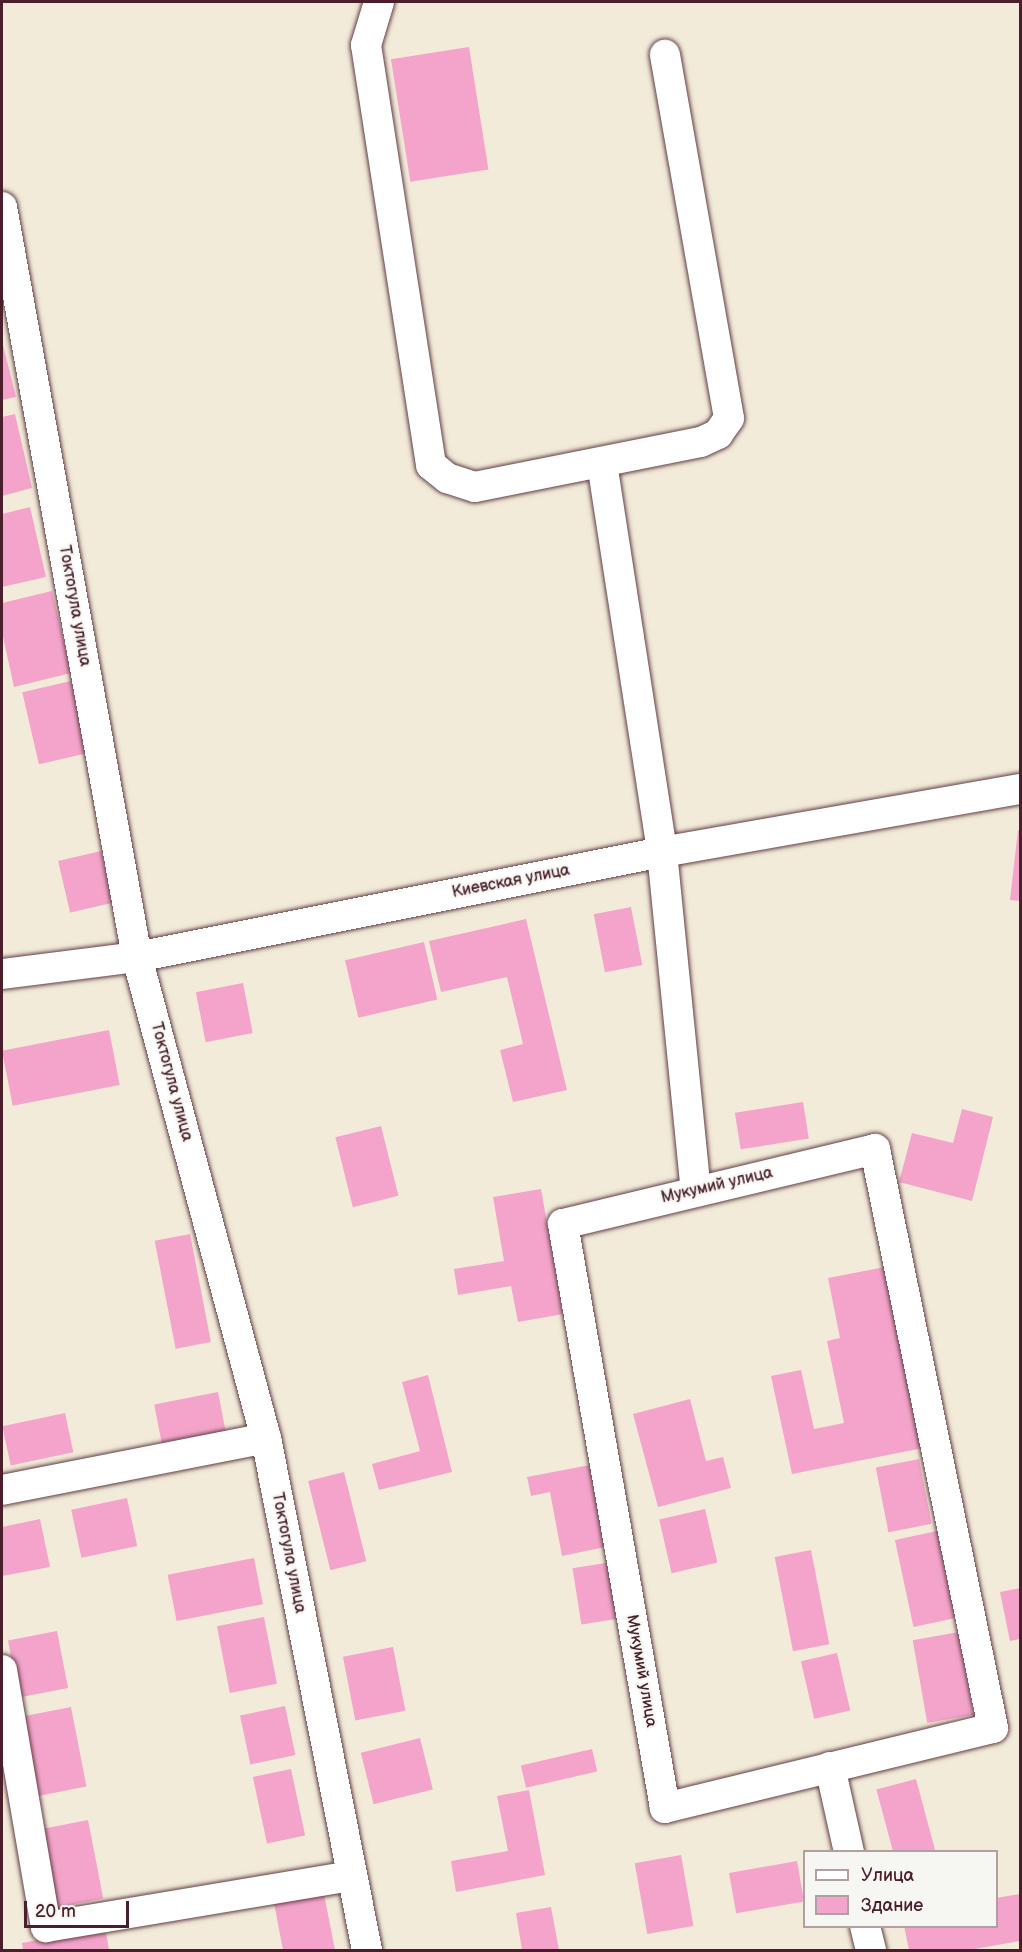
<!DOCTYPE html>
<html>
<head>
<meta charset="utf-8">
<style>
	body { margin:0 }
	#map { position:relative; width:1022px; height:1952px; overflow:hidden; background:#f2ebd9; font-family:"Balsamiq Sans",sans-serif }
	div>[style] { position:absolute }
	.building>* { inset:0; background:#f4a4ca; transform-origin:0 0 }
	.roads { filter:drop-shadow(0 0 2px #633e45) drop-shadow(0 0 2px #633e45) }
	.minor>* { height:30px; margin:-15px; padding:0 15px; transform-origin:15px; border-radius:15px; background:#fff }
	span { translate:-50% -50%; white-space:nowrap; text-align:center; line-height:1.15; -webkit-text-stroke:4.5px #f6f6f2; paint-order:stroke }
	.street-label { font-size:16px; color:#4a1f2b }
	.frame { position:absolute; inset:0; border:3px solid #4a1f2b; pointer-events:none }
	.legend { position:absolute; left:803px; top:1850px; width:195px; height:78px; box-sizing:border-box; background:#f6f6f2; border:2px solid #b1a0a2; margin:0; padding:8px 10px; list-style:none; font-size:18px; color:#4a1f2b }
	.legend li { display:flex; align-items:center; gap:12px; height:30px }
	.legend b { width:30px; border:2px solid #b1a0a2 }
	.scale { position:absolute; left:24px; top:1901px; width:105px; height:27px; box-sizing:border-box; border:3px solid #4a1f2b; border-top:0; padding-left:8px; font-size:18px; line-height:21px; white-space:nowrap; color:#4a1f2b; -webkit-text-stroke:4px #f6f6f2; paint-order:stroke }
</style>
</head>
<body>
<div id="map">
	<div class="building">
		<div style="left:469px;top:47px;width:124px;height:79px;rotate:81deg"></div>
		<div style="clip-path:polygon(2px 341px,16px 397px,2px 400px)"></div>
		<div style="clip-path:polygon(15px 414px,32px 488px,2px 496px,2px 417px)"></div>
		<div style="clip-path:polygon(30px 507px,46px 577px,2px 587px,2px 514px)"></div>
		<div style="clip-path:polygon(52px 591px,71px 673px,14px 687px,2px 632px,2px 603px)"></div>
		<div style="left:71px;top:681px;width:74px;height:50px;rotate:77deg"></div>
		<div style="clip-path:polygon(1018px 830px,1020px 831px,1020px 901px,1010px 900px)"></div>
		<div style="left:101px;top:851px;width:53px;height:44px;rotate:77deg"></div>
		<div style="left:631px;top:907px;width:59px;height:38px;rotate:79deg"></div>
		<div style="clip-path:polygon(526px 919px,567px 1090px,513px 1102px,500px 1050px,523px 1044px,507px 977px,441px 992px,429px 941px)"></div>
		<div style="left:424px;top:942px;width:59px;height:81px;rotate:77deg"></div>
		<div style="left:243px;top:983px;width:51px;height:48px;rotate:79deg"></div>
		<div style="left:109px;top:1030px;width:56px;height:109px;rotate:79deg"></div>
		<div style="left:803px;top:1102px;width:37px;height:69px;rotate:81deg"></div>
		<div style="clip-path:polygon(962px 1109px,993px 1117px,972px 1201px,899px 1182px,912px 1133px,953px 1143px)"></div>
		<div style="left:381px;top:1126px;width:72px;height:47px;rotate:76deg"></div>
		<div style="clip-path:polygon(541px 1189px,563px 1314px,518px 1322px,511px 1286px,458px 1295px,454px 1269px,504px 1261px,493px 1197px)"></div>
		<div style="left:190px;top:1234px;width:110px;height:36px;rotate:79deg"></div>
		<div style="clip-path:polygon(885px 1267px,923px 1448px,792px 1474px,771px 1376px,801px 1370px,814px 1429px,844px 1423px,827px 1341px,840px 1338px,828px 1278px)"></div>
		<div style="clip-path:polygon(428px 1375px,452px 1472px,379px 1490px,372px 1464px,420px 1451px,402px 1382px)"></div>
		<div style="left:218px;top:1392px;width:43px;height:65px;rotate:79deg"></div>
		<div style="clip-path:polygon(690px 1399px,706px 1461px,723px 1457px,731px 1488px,658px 1507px,633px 1414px)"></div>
		<div style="left:65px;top:1413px;width:40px;height:64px;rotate:78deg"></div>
		<div style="left:919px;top:1459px;width:66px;height:44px;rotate:79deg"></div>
		<div style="clip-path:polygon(595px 1464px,610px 1546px,562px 1556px,550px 1492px,531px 1496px,527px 1477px)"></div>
		<div style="left:344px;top:1472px;width:92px;height:37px;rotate:76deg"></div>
		<div style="left:127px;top:1498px;width:49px;height:57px;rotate:78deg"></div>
		<div style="left:705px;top:1509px;width:55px;height:47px;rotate:77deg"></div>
		<div style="clip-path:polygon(40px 1519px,50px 1567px,2px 1576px,2px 1527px)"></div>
		<div style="left:937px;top:1531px;width:89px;height:43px;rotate:78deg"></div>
		<div style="left:811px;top:1550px;width:96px;height:37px;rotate:79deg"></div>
		<div style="left:254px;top:1558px;width:47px;height:88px;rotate:79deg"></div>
		<div style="left:612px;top:1562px;width:57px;height:40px;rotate:81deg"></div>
		<div style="clip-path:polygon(1020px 1588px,1020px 1639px,1010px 1641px,1000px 1592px)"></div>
		<div style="left:264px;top:1617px;width:68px;height:48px;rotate:79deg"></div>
		<div style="left:57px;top:1631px;width:58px;height:50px;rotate:79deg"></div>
		<div style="left:959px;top:1632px;width:84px;height:47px;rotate:80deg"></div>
		<div style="left:393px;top:1647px;width:65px;height:51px;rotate:79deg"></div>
		<div style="left:837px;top:1653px;width:59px;height:37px;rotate:77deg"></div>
		<div style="left:285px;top:1706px;width:50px;height:46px;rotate:78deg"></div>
		<div style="left:71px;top:1707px;width:81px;height:52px;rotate:79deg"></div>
		<div style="left:420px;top:1738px;width:53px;height:61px;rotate:76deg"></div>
		<div style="left:592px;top:1749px;width:23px;height:73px;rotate:77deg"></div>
		<div style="left:291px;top:1769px;width:68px;height:39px;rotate:78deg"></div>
		<div style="left:916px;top:1779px;width:73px;height:41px;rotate:75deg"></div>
		<div style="clip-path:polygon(529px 1790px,545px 1875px,456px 1892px,451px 1861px,508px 1851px,497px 1796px)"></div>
		<div style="left:88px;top:1820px;width:80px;height:48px;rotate:79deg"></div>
		<div style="left:681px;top:1855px;width:72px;height:47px;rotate:80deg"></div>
		<div style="left:797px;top:1861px;width:41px;height:69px;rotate:80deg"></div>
		<div style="clip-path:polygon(324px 1894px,335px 1950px,283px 1950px,274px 1903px)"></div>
		<div style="clip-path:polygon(1020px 1894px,1020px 1941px,969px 1950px,909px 1950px,904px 1926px,996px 1926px,996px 1898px)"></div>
		<div style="clip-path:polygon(551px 1907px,559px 1950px,522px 1950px,516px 1913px)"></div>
		<div style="clip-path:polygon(105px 1927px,109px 1950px,23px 1950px,22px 1943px)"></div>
	</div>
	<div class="roads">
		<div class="minor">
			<div style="left:379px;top:2px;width:45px;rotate:106.8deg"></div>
			<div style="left:366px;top:45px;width:425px;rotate:81.2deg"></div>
			<div style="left:431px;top:465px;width:21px;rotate:39deg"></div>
			<div style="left:447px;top:478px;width:29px;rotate:18deg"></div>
			<div style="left:475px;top:487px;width:230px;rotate:-11.3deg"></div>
			<div style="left:701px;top:442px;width:19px;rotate:-25deg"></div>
			<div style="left:718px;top:434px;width:19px;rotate:-55deg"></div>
			<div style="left:729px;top:418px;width:369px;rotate:-100deg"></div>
			<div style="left:2px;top:207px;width:762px;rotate:79.8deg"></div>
			<div style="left:137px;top:957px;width:498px;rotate:75deg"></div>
			<div style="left:266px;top:1438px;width:522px;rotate:78.84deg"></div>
			<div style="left:602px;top:463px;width:394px;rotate:81.2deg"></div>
			<div style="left:662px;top:852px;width:341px;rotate:84.3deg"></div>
			<div style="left:2px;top:974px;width:136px;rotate:-7.2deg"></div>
			<div style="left:137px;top:957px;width:535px;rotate:-11.31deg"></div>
			<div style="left:662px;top:852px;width:364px;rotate:-10deg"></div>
			<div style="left:875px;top:1149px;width:591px;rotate:78.48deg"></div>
			<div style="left:993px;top:1728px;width:338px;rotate:166.3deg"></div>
			<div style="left:665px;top:1808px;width:593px;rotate:-99.91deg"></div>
			<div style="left:563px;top:1224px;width:321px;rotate:-13.5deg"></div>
			<div style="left:2px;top:1490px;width:269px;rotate:-11.1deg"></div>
			<div style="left:2px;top:1670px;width:261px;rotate:80.3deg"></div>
			<div style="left:46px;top:1927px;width:308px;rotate:-9.5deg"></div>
			<div style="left:830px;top:1767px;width:87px;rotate:77.4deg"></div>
			<div style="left:865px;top:1926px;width:25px;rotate:76deg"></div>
		</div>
	</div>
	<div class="street-label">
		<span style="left:74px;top:606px;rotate:80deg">Токтогула улица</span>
		<span style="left:511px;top:882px;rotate:-11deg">Киевская улица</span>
		<span style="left:171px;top:1082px;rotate:75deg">Токтогула улица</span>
		<span style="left:717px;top:1186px;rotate:-13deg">Мукумий улица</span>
		<span style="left:288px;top:1553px;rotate:79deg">Токтогула улица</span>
		<span style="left:641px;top:1671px;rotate:80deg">Мукумий улица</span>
	</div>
	<div class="frame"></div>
	<ul class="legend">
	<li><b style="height:8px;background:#fff"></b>Улица</li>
	<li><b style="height:16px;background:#f4a4ca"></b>Здание</li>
	</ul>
	<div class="scale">20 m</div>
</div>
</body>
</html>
